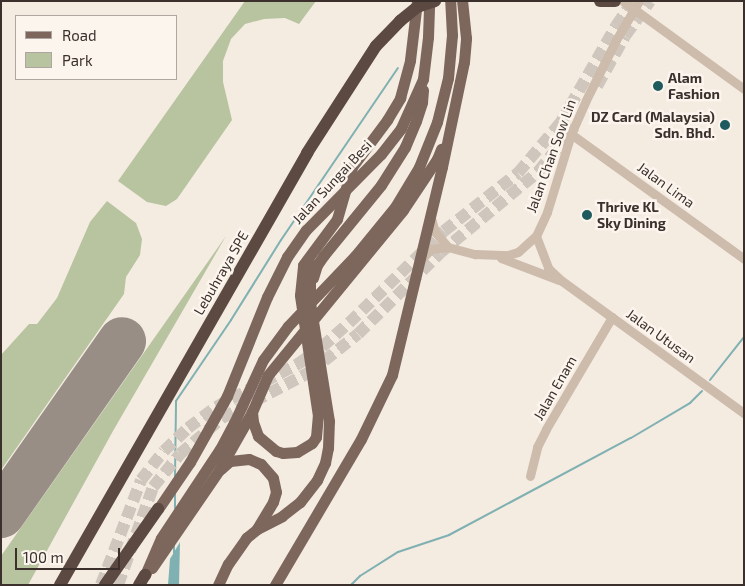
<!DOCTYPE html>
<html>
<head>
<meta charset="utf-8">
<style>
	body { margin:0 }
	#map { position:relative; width:745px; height:586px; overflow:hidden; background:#f4ebe1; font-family:"Exo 2",sans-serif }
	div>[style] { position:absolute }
	.green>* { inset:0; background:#b8c4a0 }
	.water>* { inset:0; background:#7fb0b2 }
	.stream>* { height:2px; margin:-1px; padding:0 1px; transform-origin:1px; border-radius:1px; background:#7fb0b2 }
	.runway>* { height:48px; margin:-24px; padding:0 24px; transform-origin:24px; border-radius:24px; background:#988e86 }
	.highway-tunnel>* { height:12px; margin-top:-6px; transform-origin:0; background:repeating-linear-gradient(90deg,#cfc6bd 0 12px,transparent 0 18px) }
	.minor>* { height:9px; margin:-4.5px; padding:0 4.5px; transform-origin:4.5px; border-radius:4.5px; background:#cdbbac }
	.major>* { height:11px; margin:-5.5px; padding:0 5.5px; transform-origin:5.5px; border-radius:5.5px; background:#7d675c }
	.highway>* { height:12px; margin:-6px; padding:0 6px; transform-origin:6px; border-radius:6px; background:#5c4a42 }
	.dots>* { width:14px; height:14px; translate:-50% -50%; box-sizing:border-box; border:2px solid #fbf5ee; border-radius:50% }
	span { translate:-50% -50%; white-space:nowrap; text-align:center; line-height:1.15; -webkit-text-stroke:5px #fbf5ee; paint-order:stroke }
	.poi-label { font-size:14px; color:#3b302b; font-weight:700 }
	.left { translate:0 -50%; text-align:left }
	.right { translate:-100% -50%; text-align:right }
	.street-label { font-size:14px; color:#3b302b }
	.frame { position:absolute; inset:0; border:2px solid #3b302b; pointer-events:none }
	.legend { position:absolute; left:15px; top:15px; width:162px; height:65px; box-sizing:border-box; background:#fbf5ee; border:1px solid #aea6a0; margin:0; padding:6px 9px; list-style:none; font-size:15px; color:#3b302b }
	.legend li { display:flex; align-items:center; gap:10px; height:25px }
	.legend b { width:25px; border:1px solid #aea6a0 }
	.scale { position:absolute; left:15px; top:548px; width:105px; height:22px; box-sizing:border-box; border:2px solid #3b302b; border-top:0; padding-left:6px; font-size:15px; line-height:18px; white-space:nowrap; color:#3b302b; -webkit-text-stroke:4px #fbf5ee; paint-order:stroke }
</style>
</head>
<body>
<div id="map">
	<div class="green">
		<div style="clip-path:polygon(245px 1px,316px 1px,299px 24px,285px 18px,264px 19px,245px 24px,231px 39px,223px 61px,223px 82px,232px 120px,177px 199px,166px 206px,147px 202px,118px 181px)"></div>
		<div style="clip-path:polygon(107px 201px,136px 223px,142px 239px,140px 255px,126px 277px,124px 294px,1px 470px,1px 355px,29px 324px,37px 324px,57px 298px,90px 222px)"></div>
		<div style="clip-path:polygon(226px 236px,113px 431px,28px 585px,1px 585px,1px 556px)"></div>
	</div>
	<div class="water">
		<div style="clip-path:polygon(180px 542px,179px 585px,168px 585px,170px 559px)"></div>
	</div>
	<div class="stream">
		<div style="left:710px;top:380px;width:55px;rotate:-51.7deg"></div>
		<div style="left:175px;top:476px;width:75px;rotate:-89.2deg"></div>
		<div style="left:176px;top:401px;width:98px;rotate:-55.8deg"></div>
		<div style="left:231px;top:320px;width:94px;rotate:-58deg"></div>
		<div style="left:281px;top:240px;width:208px;rotate:-55.8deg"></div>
		<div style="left:175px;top:508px;width:15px;rotate:-90deg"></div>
		<div style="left:174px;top:553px;width:10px;rotate:-90deg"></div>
		<div style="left:351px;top:585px;width:13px;rotate:-45deg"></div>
		<div style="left:360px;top:576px;width:45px;rotate:-32.3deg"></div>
		<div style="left:398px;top:552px;width:54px;rotate:-18.4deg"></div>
		<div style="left:449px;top:535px;width:206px;rotate:-28.1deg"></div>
		<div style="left:631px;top:438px;width:69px;rotate:-30.7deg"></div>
		<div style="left:690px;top:403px;width:17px;rotate:-45deg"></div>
	</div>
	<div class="runway">
		<div style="left:1px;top:514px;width:211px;rotate:-55deg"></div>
	</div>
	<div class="highway-tunnel">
		<div style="left:597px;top:86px;width:57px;rotate:-60.8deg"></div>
		<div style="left:625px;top:36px;width:43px;rotate:-54.5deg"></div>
		<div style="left:101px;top:585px;width:112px;rotate:-69.1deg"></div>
		<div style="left:141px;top:480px;width:37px;rotate:-52deg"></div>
		<div style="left:164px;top:451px;width:33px;rotate:-44deg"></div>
		<div style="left:188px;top:428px;width:35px;rotate:-37deg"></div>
		<div style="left:216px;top:407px;width:93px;rotate:-27.7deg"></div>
		<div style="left:298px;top:364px;width:29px;rotate:-35deg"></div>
		<div style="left:322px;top:347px;width:36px;rotate:-42deg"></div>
		<div style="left:349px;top:323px;width:132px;rotate:-44.1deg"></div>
		<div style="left:444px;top:231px;width:94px;rotate:-38.1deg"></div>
		<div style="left:518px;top:173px;width:67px;rotate:-49.9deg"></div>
		<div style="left:561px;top:122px;width:111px;rotate:-60.2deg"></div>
		<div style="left:616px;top:26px;width:30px;rotate:-56deg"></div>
		<div style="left:118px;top:585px;width:104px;rotate:-70.3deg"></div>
		<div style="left:153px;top:487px;width:43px;rotate:-50.7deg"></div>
		<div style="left:180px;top:454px;width:55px;rotate:-40.6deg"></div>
		<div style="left:222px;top:418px;width:99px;rotate:-27.6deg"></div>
		<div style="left:310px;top:372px;width:61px;rotate:-38.4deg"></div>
		<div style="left:358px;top:334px;width:115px;rotate:-44.6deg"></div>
		<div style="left:440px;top:253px;width:127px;rotate:-39.6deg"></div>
		<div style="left:538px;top:172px;width:58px;rotate:-51.3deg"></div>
	</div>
	<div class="minor">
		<div style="left:623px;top:1px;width:150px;rotate:36deg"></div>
		<div style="left:571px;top:134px;width:213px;rotate:35.8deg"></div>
		<div style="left:431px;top:218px;width:15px;rotate:74deg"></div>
		<div style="left:435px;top:232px;width:20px;rotate:49deg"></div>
		<div style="left:536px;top:236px;width:34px;rotate:69deg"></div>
		<div style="left:548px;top:268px;width:19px;rotate:43deg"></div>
		<div style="left:562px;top:281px;width:225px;rotate:36deg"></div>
		<div style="left:501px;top:258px;width:62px;rotate:20.8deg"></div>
		<div style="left:421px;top:260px;width:15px;rotate:-48deg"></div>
		<div style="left:431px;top:249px;width:17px;rotate:-7deg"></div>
		<div style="left:448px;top:247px;width:28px;rotate:15deg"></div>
		<div style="left:475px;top:254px;width:33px;rotate:2deg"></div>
		<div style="left:508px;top:255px;width:10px;rotate:-17deg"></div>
		<div style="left:518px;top:252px;width:24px;rotate:-42deg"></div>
		<div style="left:536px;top:236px;width:26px;rotate:-65deg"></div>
		<div style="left:547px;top:212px;width:82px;rotate:-72.9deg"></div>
		<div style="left:571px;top:134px;width:37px;rotate:-66deg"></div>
		<div style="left:586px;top:100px;width:67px;rotate:-63.4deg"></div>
		<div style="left:616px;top:40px;width:45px;rotate:-59.5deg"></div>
		<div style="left:530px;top:476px;width:30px;rotate:-76deg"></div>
		<div style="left:537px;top:447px;width:20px;rotate:-63deg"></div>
		<div style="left:546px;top:429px;width:130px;rotate:-59.5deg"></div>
	</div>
	<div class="major">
		<div style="left:313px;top:278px;width:14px;rotate:-73deg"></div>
		<div style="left:317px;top:265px;width:12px;rotate:-55deg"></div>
		<div style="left:324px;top:255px;width:90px;rotate:-50.8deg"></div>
		<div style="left:381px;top:185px;width:45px;rotate:-57.7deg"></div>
		<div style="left:405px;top:147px;width:28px;rotate:-67deg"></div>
		<div style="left:416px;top:121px;width:20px;rotate:-72deg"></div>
		<div style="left:422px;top:102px;width:12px;rotate:-85deg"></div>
		<div style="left:252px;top:412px;width:10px;rotate:84deg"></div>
		<div style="left:253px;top:422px;width:15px;rotate:70deg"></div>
		<div style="left:258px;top:436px;width:23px;rotate:40deg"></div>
		<div style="left:276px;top:451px;width:7px;rotate:16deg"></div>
		<div style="left:283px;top:453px;width:14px;rotate:-4deg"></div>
		<div style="left:297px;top:452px;width:17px;rotate:-31deg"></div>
		<div style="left:312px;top:443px;width:7px;rotate:-56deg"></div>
		<div style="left:316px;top:437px;width:21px;rotate:-85deg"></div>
		<div style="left:318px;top:416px;width:122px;rotate:-98.5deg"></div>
		<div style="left:300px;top:295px;width:30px;rotate:-84deg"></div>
		<div style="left:303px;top:265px;width:57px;rotate:-53.5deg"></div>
		<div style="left:337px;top:219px;width:54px;rotate:-73.9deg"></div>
		<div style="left:352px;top:167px;width:59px;rotate:-53.3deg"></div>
		<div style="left:387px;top:120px;width:26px;rotate:-59deg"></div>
		<div style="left:400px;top:98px;width:39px;rotate:-75deg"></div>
		<div style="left:410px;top:60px;width:59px;rotate:-83.2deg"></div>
		<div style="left:221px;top:469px;width:12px;rotate:-42deg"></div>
		<div style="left:230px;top:461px;width:19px;rotate:-6deg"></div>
		<div style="left:249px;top:459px;width:13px;rotate:23deg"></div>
		<div style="left:261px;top:464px;width:18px;rotate:49deg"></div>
		<div style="left:273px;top:478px;width:14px;rotate:78deg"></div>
		<div style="left:276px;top:492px;width:10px;rotate:107deg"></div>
		<div style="left:273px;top:502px;width:31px;rotate:121deg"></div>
		<div style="left:158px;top:509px;width:57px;rotate:-55.8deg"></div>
		<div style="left:190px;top:462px;width:76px;rotate:-60.7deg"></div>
		<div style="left:227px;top:396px;width:107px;rotate:-68deg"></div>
		<div style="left:267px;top:297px;width:45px;rotate:-63.4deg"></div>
		<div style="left:287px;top:257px;width:33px;rotate:-55deg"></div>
		<div style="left:306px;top:230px;width:107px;rotate:-45.4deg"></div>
		<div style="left:381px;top:154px;width:33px;rotate:-52deg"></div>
		<div style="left:401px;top:128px;width:54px;rotate:-65.8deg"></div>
		<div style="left:423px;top:79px;width:42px;rotate:-83.2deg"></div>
		<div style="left:428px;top:37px;width:36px;rotate:-88deg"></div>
		<div style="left:152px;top:568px;width:119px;rotate:-55.6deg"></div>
		<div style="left:219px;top:470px;width:67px;rotate:-60.4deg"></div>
		<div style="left:252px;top:412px;width:40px;rotate:-66.6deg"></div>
		<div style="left:268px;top:375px;width:213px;rotate:-50.7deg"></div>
		<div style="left:403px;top:210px;width:61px;rotate:-56.3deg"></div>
		<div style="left:437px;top:159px;width:11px;rotate:-68deg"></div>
		<div style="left:145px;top:575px;width:40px;rotate:-66.6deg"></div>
		<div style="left:161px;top:538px;width:107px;rotate:-56.5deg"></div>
		<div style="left:220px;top:449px;width:30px;rotate:-62deg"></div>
		<div style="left:234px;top:423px;width:69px;rotate:-65.3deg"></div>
		<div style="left:263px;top:360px;width:42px;rotate:-53.7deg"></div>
		<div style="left:288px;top:326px;width:97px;rotate:-46.3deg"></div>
		<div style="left:355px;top:256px;width:63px;rotate:-50.8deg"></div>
		<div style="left:395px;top:207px;width:47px;rotate:-59deg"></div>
		<div style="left:419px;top:167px;width:48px;rotate:-68.2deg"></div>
		<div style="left:437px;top:122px;width:45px;rotate:-76deg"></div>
		<div style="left:448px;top:78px;width:43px;rotate:-84.7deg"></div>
		<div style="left:452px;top:35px;width:34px;rotate:-93deg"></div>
		<div style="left:218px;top:585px;width:23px;rotate:-65deg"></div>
		<div style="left:228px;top:564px;width:32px;rotate:-55deg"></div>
		<div style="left:246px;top:538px;width:14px;rotate:-39deg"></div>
		<div style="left:257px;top:529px;width:28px;rotate:-27deg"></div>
		<div style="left:282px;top:516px;width:23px;rotate:-38deg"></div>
		<div style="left:300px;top:502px;width:28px;rotate:-52deg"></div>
		<div style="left:317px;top:480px;width:19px;rotate:-65deg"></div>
		<div style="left:325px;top:463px;width:15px;rotate:-79deg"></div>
		<div style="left:328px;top:448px;width:27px;rotate:-88deg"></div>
		<div style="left:329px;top:421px;width:120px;rotate:-99.1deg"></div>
		<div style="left:310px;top:303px;width:39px;rotate:-90deg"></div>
		<div style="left:275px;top:585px;width:169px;rotate:-59.5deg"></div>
		<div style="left:361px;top:439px;width:71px;rotate:-64.2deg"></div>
		<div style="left:392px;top:375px;width:214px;rotate:-76.5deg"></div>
		<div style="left:442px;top:167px;width:107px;rotate:-78.2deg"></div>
		<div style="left:464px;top:62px;width:24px;rotate:-85deg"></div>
		<div style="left:466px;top:38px;width:37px;rotate:-96deg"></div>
	</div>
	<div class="highway">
		<div style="left:600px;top:1px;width:15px"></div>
		<div style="left:60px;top:585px;width:498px;rotate:-60.2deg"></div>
		<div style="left:307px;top:153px;width:127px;rotate:-57.2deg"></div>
		<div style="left:376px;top:46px;width:35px;rotate:-46deg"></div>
		<div style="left:400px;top:21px;width:22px;rotate:-39deg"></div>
		<div style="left:417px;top:7px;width:19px;rotate:-18deg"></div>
		<div style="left:105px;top:585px;width:93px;rotate:-55.1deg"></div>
		<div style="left:139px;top:585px;width:12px;rotate:-59deg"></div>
	</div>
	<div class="dots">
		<div style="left:658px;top:86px;background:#1f5a5e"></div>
		<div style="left:725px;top:125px;background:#1f5a5e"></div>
		<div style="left:587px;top:215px;background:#1f5a5e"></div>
	</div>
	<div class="poi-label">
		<span class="left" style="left:668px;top:86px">Alam<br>Fashion</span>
		<span class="right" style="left:715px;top:125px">DZ Card (Malaysia)<br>Sdn. Bhd.</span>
		<span class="left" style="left:597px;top:215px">Thrive KL<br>Sky Dining</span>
	</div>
	<div class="street-label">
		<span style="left:551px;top:156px;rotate:-70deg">Jalan Chan Sow Lin</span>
		<span style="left:332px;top:182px;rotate:-47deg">Jalan Sungai Besi</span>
		<span style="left:666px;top:185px;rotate:36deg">Jalan Lima</span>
		<span style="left:221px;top:273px;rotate:-60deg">Lebuhraya SPE</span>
		<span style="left:661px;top:336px;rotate:36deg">Jalan Utusan</span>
		<span style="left:555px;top:388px;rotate:-60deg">Jalan Enam</span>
	</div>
	<div class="frame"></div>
	<ul class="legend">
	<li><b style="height:6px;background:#7d675c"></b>Road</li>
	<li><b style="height:14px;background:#b8c4a0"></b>Park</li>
	</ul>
	<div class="scale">100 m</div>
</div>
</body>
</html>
